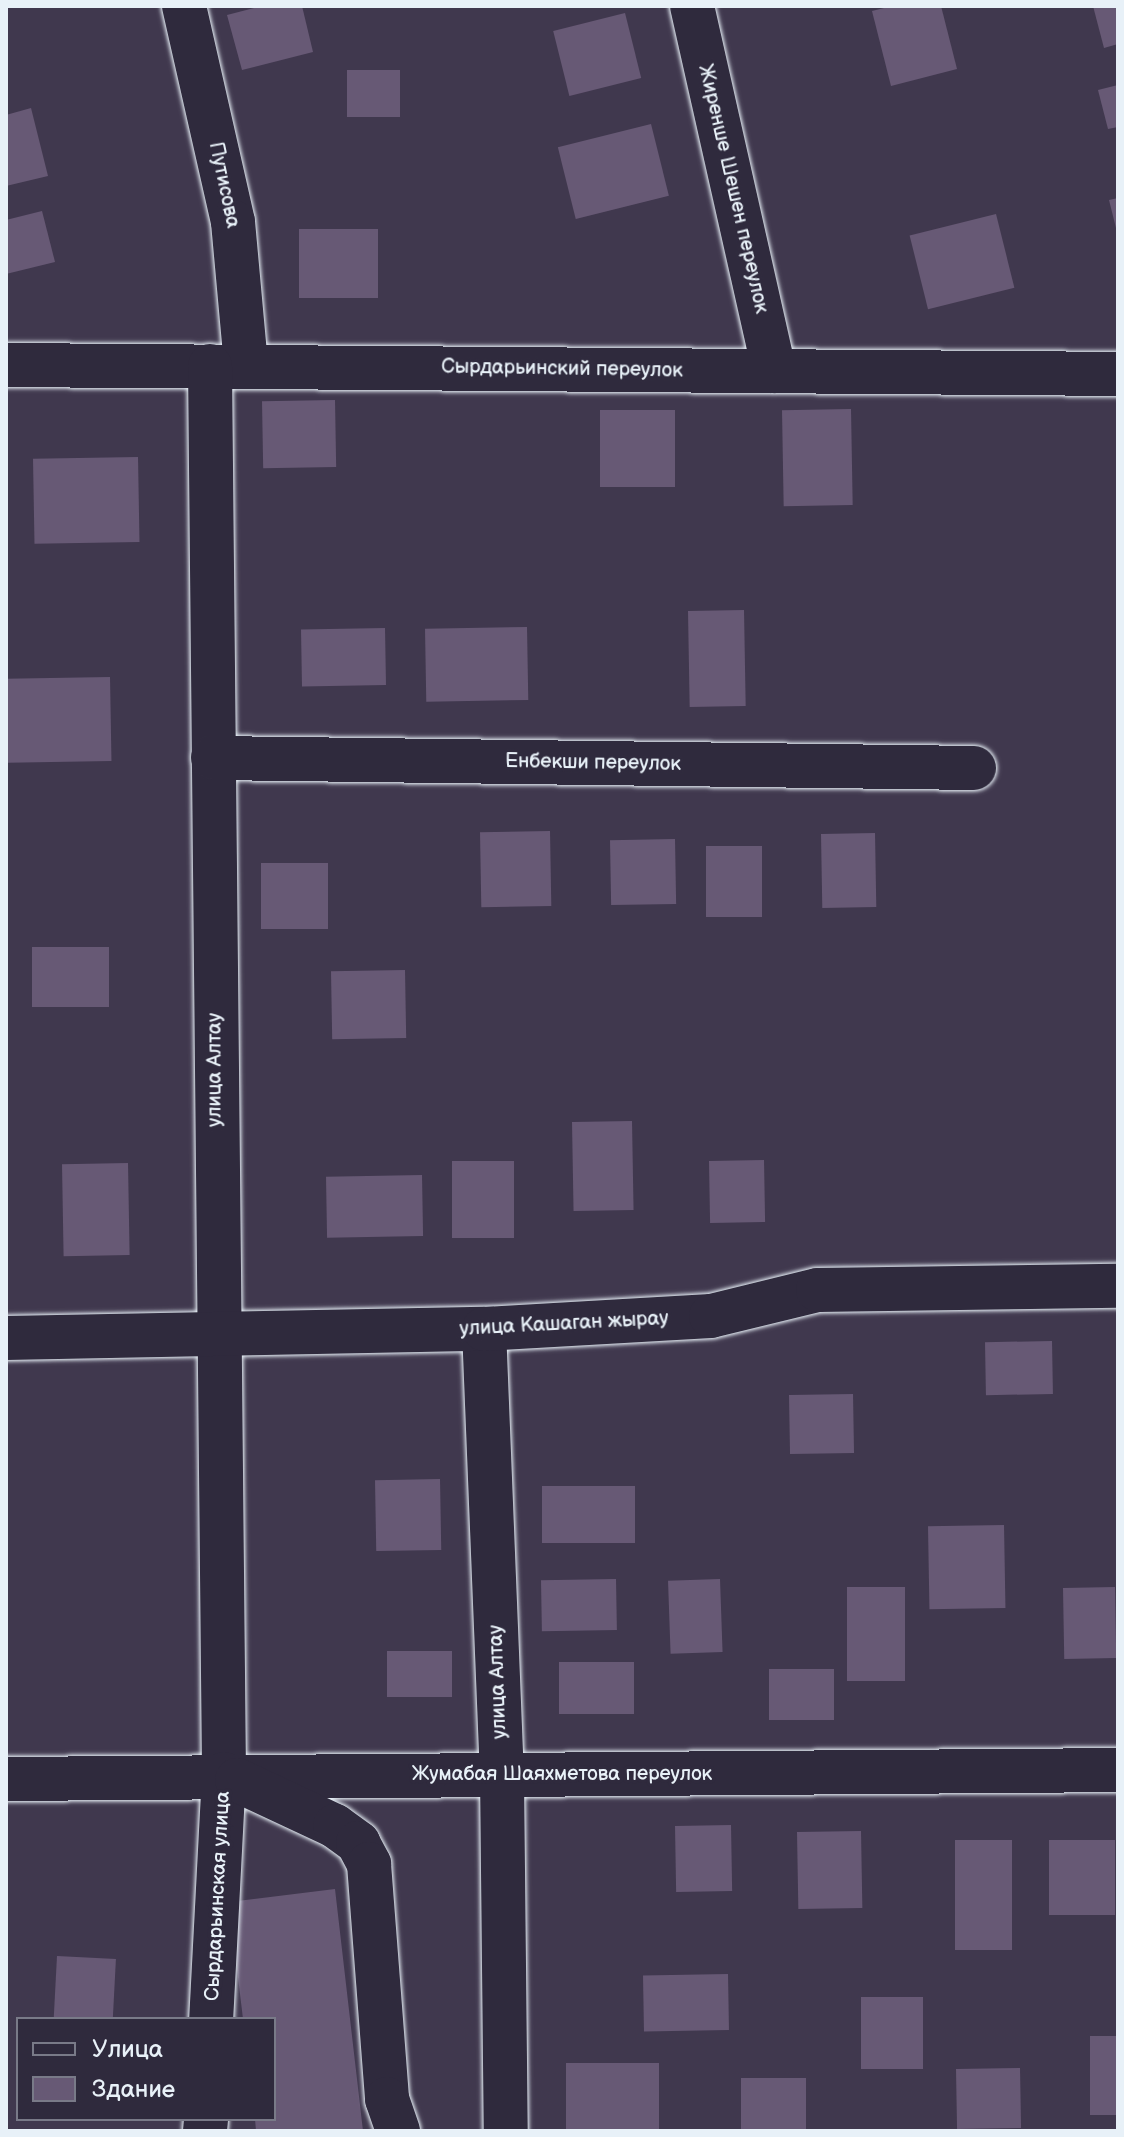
<!DOCTYPE html>
<html>
<head>
<meta charset="utf-8">
<style>
	body { margin:0 }
	#map { position:relative; width:1124px; height:2137px; overflow:hidden; background:#40384e; font-family:"Balsamiq Sans",sans-serif }
	div>[style] { position:absolute }
	.building>* { inset:0; background:#675975; transform-origin:0 0 }
	.roads { filter:drop-shadow(0 0 2px #e8f1f8) drop-shadow(0 0 2px #e8f1f8) }
	.minor>* { height:44px; margin:-22px; padding:0 22px; transform-origin:22px; border-radius:22px; background:#2f2a3d }
	span { translate:-50% -50%; white-space:nowrap; text-align:center; line-height:1.15; -webkit-text-stroke:7px #2f2a3d; paint-order:stroke }
	.street-label { font-size:20px; color:#e8f1f8 }
	.frame { position:absolute; inset:0; border:8px solid #e8f1f8; pointer-events:none }
	.legend { position:absolute; left:16px; top:2017px; width:260px; height:104px; box-sizing:border-box; background:#2f2a3d; border:2px solid #797a88; margin:0; padding:10px 14px; list-style:none; font-size:24px; color:#e8f1f8 }
	.legend li { display:flex; align-items:center; gap:16px; height:40px }
	.legend b { width:40px; border:2px solid #797a88 }
</style>
</head>
<body>
<div id="map">
	<div class="building">
		<div style="clip-path:polygon(262px 6px,302px 6px,313px 52px,242px 70px,227px 15px)"></div>
		<div style="clip-path:polygon(892px 6px,941px 6px,957px 69px,891px 86px,872px 11px)"></div>
		<div style="clip-path:polygon(1093px 6px,1118px 6px,1118px 44px,1104px 48px)"></div>
		<div style="left:625px;top:13px;width:67px;height:74px;rotate:76deg"></div>
		<div style="left:347px;top:70px;width:53px;height:47px"></div>
		<div style="clip-path:polygon(1118px 85px,1118px 127px,1108px 129px,1098px 90px)"></div>
		<div style="clip-path:polygon(31px 108px,48px 176px,6px 186px,6px 115px)"></div>
		<div style="left:651px;top:124px;width:74px;height:96px;rotate:76deg"></div>
		<div style="clip-path:polygon(1118px 198px,1118px 232px,1117px 232px,1109px 200px)"></div>
		<div style="clip-path:polygon(42px 211px,55px 262px,6px 274px,6px 220px)"></div>
		<div style="left:996px;top:214px;width:76px;height:89px;rotate:76deg"></div>
		<div style="left:378px;top:229px;width:69px;height:79px;rotate:90deg"></div>
		<div style="left:335px;top:400px;width:67px;height:73px;rotate:89deg"></div>
		<div style="left:851px;top:409px;width:96px;height:69px;rotate:89deg"></div>
		<div style="left:675px;top:410px;width:77px;height:75px;rotate:90deg"></div>
		<div style="left:138px;top:457px;width:85px;height:105px;rotate:89deg"></div>
		<div style="left:744px;top:610px;width:96px;height:56px;rotate:89deg"></div>
		<div style="left:527px;top:627px;width:73px;height:102px;rotate:89deg"></div>
		<div style="left:385px;top:628px;width:57px;height:84px;rotate:89deg"></div>
		<div style="left:110px;top:677px;width:84px;height:104px;rotate:89deg"></div>
		<div style="left:550px;top:831px;width:75px;height:70px;rotate:89deg"></div>
		<div style="left:875px;top:833px;width:74px;height:54px;rotate:89deg"></div>
		<div style="left:675px;top:839px;width:65px;height:65px;rotate:89deg"></div>
		<div style="left:706px;top:846px;width:56px;height:71px"></div>
		<div style="left:328px;top:863px;width:66px;height:67px;rotate:90deg"></div>
		<div style="left:109px;top:947px;width:60px;height:77px;rotate:90deg"></div>
		<div style="left:405px;top:970px;width:68px;height:74px;rotate:89deg"></div>
		<div style="left:632px;top:1121px;width:89px;height:60px;rotate:89deg"></div>
		<div style="left:764px;top:1160px;width:62px;height:55px;rotate:89deg"></div>
		<div style="left:514px;top:1161px;width:77px;height:62px;rotate:90deg"></div>
		<div style="left:128px;top:1163px;width:92px;height:66px;rotate:89deg"></div>
		<div style="left:422px;top:1175px;width:61px;height:96px;rotate:89deg"></div>
		<div style="left:1052px;top:1341px;width:53px;height:67px;rotate:89deg"></div>
		<div style="left:853px;top:1394px;width:59px;height:64px;rotate:89deg"></div>
		<div style="left:440px;top:1479px;width:71px;height:65px;rotate:89deg"></div>
		<div style="left:635px;top:1486px;width:57px;height:93px;rotate:90deg"></div>
		<div style="left:1004px;top:1525px;width:83px;height:76px;rotate:89deg"></div>
		<div style="left:616px;top:1579px;width:51px;height:75px;rotate:89deg"></div>
		<div style="left:720px;top:1579px;width:73px;height:52px;rotate:88deg"></div>
		<div style="left:847px;top:1587px;width:58px;height:94px"></div>
		<div style="left:1115px;top:1587px;width:71px;height:52px;rotate:89deg"></div>
		<div style="left:387px;top:1651px;width:65px;height:46px"></div>
		<div style="left:634px;top:1662px;width:52px;height:75px;rotate:90deg"></div>
		<div style="left:769px;top:1669px;width:65px;height:51px"></div>
		<div style="left:731px;top:1825px;width:66px;height:56px;rotate:89deg"></div>
		<div style="left:861px;top:1831px;width:77px;height:64px;rotate:89deg"></div>
		<div style="left:955px;top:1840px;width:57px;height:110px"></div>
		<div style="left:1049px;top:1840px;width:66px;height:75px"></div>
		<div style="clip-path:polygon(335px 1889px,363px 2131px,256px 2131px,255px 2119px,274px 2119px,274px 2019px,243px 2019px,229px 1902px)"></div>
		<div style="left:57px;top:1956px;width:59px;height:63px;rotate:3deg"></div>
		<div style="left:728px;top:1974px;width:56px;height:85px;rotate:89deg"></div>
		<div style="left:861px;top:1997px;width:62px;height:72px"></div>
		<div style="left:1118px;top:2036px;width:79px;height:28px;rotate:90deg"></div>
		<div style="left:659px;top:2063px;width:68px;height:93px;rotate:90deg"></div>
		<div style="left:1020px;top:2068px;width:60px;height:64px;rotate:89deg"></div>
		<div style="left:806px;top:2078px;width:53px;height:65px;rotate:90deg"></div>
	</div>
	<div class="roads">
		<div class="minor">
			<div style="left:184px;top:6px;width:221px;rotate:77.2deg"></div>
			<div style="left:233px;top:222px;width:145px;rotate:84.8deg"></div>
			<div style="left:692px;top:6px;width:374px;rotate:77.3deg"></div>
			<div style="left:6px;top:365px;width:1112px;rotate:0.46deg"></div>
			<div style="left:210px;top:366px;width:1408px;rotate:89.43deg"></div>
			<div style="left:224px;top:1774px;width:245px;rotate:93deg"></div>
			<div style="left:213px;top:758px;width:761px;rotate:0.75deg"></div>
			<div style="left:484px;top:1329px;width:446px;rotate:87.7deg"></div>
			<div style="left:502px;top:1775px;width:356px;rotate:89.4deg"></div>
			<div style="left:6px;top:1338px;width:478px;rotate:-1.1deg"></div>
			<div style="left:484px;top:1329px;width:227px;rotate:-3.3deg"></div>
			<div style="left:711px;top:1316px;width:110px;rotate:-13.7deg"></div>
			<div style="left:818px;top:1290px;width:300px;rotate:-0.8deg"></div>
			<div style="left:6px;top:1779px;width:1112px;rotate:-0.46deg"></div>
			<div style="left:237px;top:1780px;width:108px;rotate:25.1deg"></div>
			<div style="left:335px;top:1826px;width:29px;rotate:36deg"></div>
			<div style="left:358px;top:1843px;width:24px;rotate:62deg"></div>
			<div style="left:369px;top:1864px;width:236px;rotate:85.6deg"></div>
			<div style="left:387px;top:2099px;width:34px;rotate:71deg"></div>
			<div style="left:205px;top:2131px;width:12px;rotate:-85deg"></div>
		</div>
	</div>
	<div class="street-label">
		<span style="left:224px;top:185px;rotate:78deg">Путисова</span>
		<span style="left:733px;top:189px;rotate:77deg">Жиренше Шешен переулок</span>
		<span style="left:562px;top:369px;rotate:1deg">Сырдарьинский переулок</span>
		<span style="left:593px;top:763px;rotate:1deg">Енбекши переулок</span>
		<span style="left:215px;top:1070px;rotate:-90deg">улица Алтау</span>
		<span style="left:564px;top:1324px;rotate:-3deg">улица Кашаган жырау</span>
		<span style="left:498px;top:1682px;rotate:-92deg">улица Алтау</span>
		<span style="left:562px;top:1774px">Жумабая Шаяхметова переулок</span>
		<span style="left:218px;top:1896px;rotate:-87deg">Сырдарьинская улица</span>
	</div>
	<div class="frame"></div>
	<ul class="legend">
	<li><b style="height:10px;background:#2f2a3d"></b>Улица</li>
	<li><b style="height:22px;background:#675975"></b>Здание</li>
	</ul>
</div>
</body>
</html>
